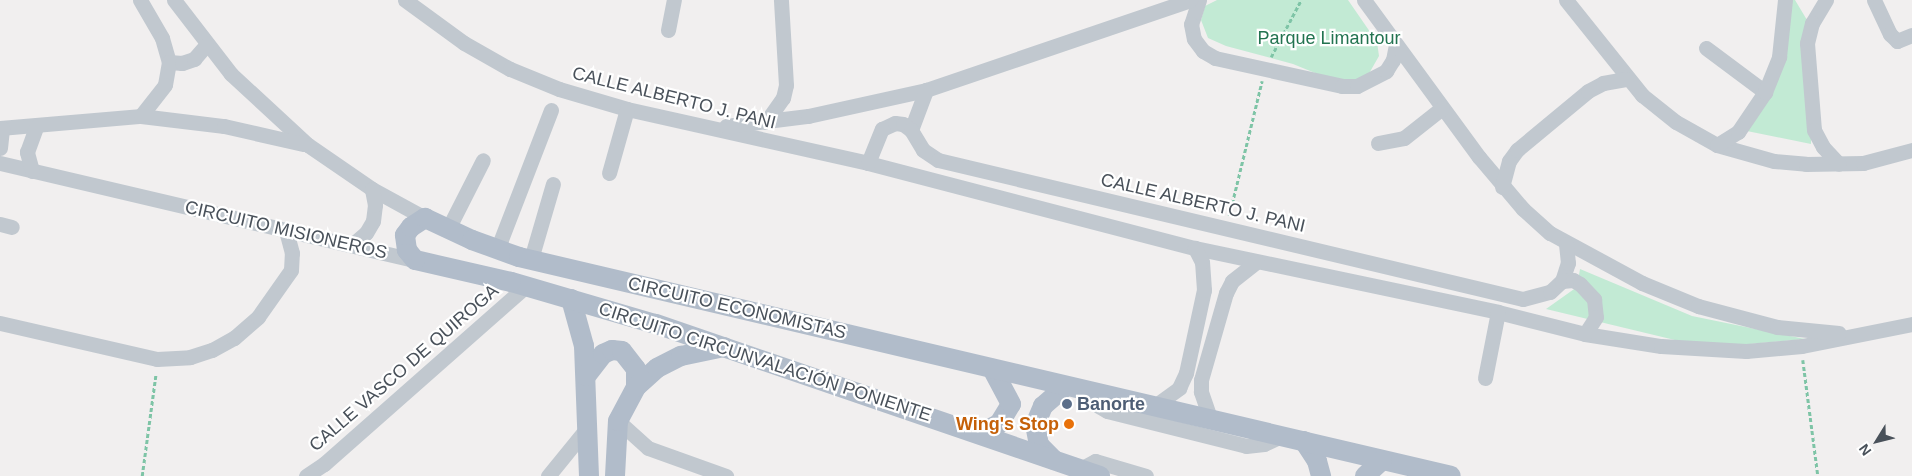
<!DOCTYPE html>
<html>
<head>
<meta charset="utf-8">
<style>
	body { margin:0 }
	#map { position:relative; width:1912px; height:476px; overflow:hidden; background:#f1efef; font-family:Arial,sans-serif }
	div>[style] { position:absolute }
	.green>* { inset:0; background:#c2ead4 }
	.path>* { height:2.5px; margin-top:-1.25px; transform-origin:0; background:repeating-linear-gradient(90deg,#7ec4a6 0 4px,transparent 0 6.5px) }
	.minor>* { height:15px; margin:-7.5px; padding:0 7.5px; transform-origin:7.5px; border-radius:7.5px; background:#c1c8cf }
	.major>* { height:20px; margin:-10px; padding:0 10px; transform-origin:10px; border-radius:10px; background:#b1bcca }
	.dots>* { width:14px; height:14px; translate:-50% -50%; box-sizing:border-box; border:2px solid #fff; border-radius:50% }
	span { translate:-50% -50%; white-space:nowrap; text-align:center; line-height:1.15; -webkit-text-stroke:4.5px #fff; paint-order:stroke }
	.park-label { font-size:18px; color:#227350 }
	.street-label { font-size:18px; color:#49515a }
	.service-label { font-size:18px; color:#4e5e75; font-weight:700 }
	.left { translate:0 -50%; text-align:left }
	.food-label { font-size:18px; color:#c56008; font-weight:700 }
	.right { translate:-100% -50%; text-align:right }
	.north { position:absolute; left:1852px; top:416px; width:50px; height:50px; -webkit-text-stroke:4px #fff; paint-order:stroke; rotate:234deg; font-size:14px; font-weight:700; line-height:20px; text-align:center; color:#49515a }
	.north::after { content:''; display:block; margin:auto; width:18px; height:22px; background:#49515a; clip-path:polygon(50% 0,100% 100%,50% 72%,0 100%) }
</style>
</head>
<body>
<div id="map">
	<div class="green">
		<div style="clip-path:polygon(1217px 0,1348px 0,1377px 42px,1379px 56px,1367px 77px,1347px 86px,1293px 64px,1226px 46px,1208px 38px,1201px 20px,1205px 6px)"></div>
		<div style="clip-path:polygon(1791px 0,1795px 0,1813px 30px,1811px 144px,1742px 130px,1785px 62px)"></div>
		<div style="clip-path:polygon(1580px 269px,1692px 316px,1805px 339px,1739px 345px,1679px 341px,1546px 309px,1577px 287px)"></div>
	</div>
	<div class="path">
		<div style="left:1271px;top:57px;width:64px;rotate:-62.2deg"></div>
		<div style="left:1229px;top:216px;width:139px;rotate:-76.3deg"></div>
		<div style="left:1803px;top:360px;width:117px;rotate:82.6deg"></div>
		<div style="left:142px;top:476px;width:104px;rotate:-82.3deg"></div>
	</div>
	<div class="minor">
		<div style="left:140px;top:0;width:44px;rotate:59.9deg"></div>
		<div style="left:162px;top:38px;width:25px;rotate:74deg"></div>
		<div style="left:169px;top:62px;width:23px;rotate:100deg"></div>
		<div style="left:165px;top:85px;width:39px;rotate:128deg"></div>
		<div style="left:174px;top:0;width:93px;rotate:52.4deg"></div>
		<div style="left:231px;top:74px;width:105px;rotate:42.7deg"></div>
		<div style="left:308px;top:145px;width:78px;rotate:34.5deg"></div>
		<div style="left:372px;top:189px;width:60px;rotate:28.7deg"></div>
		<div style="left:405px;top:0;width:73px;rotate:36.1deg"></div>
		<div style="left:464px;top:43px;width:53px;rotate:29.5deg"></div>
		<div style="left:510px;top:69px;width:53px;rotate:22.2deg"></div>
		<div style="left:559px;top:89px;width:71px;rotate:16.4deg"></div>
		<div style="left:627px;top:109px;width:247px;rotate:12.6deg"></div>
		<div style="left:868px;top:163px;width:338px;rotate:14.6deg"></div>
		<div style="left:1195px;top:248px;width:310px;rotate:11.9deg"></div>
		<div style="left:1498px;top:312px;width:90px;rotate:14.2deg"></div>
		<div style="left:1585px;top:334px;width:77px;rotate:9deg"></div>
		<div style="left:1661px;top:346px;width:85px;rotate:3.4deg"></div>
		<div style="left:1746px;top:351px;width:56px;rotate:-5.1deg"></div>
		<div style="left:1802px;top:346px;width:112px;rotate:-11.3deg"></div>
		<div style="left:1199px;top:0;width:25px;rotate:108deg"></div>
		<div style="left:1191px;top:24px;width:15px;rotate:79deg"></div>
		<div style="left:1194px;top:39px;width:15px;rotate:53deg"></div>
		<div style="left:1203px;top:51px;width:14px;rotate:30deg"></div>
		<div style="left:1215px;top:58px;width:130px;rotate:12.4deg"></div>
		<div style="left:1342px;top:86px;width:15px"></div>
		<div style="left:1357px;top:86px;width:33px;rotate:-27deg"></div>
		<div style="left:1386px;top:71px;width:13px;rotate:-58deg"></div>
		<div style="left:1393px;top:60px;width:15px;rotate:-79deg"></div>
		<div style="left:1364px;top:0;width:195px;rotate:53.8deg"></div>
		<div style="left:1479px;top:157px;width:68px;rotate:49.8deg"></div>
		<div style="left:1523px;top:209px;width:36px;rotate:42deg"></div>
		<div style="left:1550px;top:233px;width:105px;rotate:28.5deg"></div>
		<div style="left:1642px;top:283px;width:61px;rotate:22.3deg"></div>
		<div style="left:1698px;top:306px;width:82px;rotate:14.9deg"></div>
		<div style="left:1777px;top:327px;width:62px;rotate:5.5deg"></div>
		<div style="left:1566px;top:0;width:122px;rotate:51.3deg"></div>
		<div style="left:1642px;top:95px;width:43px;rotate:38.5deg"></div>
		<div style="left:1676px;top:122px;width:47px;rotate:29.3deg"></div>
		<div style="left:1717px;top:145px;width:59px;rotate:15.7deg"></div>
		<div style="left:1774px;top:161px;width:32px;rotate:5deg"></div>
		<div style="left:1806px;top:164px;width:57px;rotate:-1deg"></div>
		<div style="left:1863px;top:163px;width:51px;rotate:-14.9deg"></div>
		<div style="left:1826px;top:0;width:27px;rotate:121deg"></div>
		<div style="left:1812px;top:23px;width:21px;rotate:104deg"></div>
		<div style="left:1807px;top:43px;width:87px;rotate:85.4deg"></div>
		<div style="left:1814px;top:130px;width:19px;rotate:62deg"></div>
		<div style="left:1823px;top:147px;width:23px;rotate:47deg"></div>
		<div style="left:1874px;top:0;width:38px;rotate:65deg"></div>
		<div style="left:1890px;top:34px;width:10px;rotate:45deg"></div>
		<div style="left:1897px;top:41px;width:16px;rotate:-22deg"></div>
		<div style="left:668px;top:30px;width:31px;rotate:-79deg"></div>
		<div style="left:1706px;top:48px;width:74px;rotate:36.7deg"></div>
		<div style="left:169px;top:62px;width:13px;rotate:4deg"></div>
		<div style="left:182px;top:63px;width:13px;rotate:-18deg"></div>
		<div style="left:194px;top:59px;width:18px;rotate:-49deg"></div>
		<div style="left:766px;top:122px;width:29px;rotate:-55deg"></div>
		<div style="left:783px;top:98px;width:13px;rotate:-77deg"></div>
		<div style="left:786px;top:85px;width:85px;rotate:-93.4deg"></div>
		<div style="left:726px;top:126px;width:83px;rotate:-7deg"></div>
		<div style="left:808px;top:116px;width:121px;rotate:-12.4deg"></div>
		<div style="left:926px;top:90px;width:279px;rotate:-18.8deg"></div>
		<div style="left:0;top:128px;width:142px;rotate:-4.9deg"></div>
		<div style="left:141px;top:116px;width:84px;rotate:6.9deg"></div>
		<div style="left:224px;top:126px;width:81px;rotate:12.8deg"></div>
		<div style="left:911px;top:130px;width:43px;rotate:-69.4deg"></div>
		<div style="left:1378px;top:143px;width:26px;rotate:-11deg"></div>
		<div style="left:1404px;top:138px;width:48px;rotate:-38.3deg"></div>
		<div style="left:1717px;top:145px;width:25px;rotate:-32deg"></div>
		<div style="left:1738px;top:132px;width:48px;rotate:-56deg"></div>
		<div style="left:1765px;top:92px;width:38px;rotate:-68deg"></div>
		<div style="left:1779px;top:57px;width:57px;rotate:-84deg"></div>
		<div style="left:0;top:148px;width:20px;rotate:-84deg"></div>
		<div style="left:0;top:163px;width:426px;rotate:13.2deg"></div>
		<div style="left:868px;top:163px;width:37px;rotate:-68deg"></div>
		<div style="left:882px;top:129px;width:14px;rotate:-25deg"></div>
		<div style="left:895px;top:123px;width:8px;rotate:7deg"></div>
		<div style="left:903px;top:124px;width:10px;rotate:37deg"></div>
		<div style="left:911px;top:130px;width:23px;rotate:59deg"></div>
		<div style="left:923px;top:150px;width:18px;rotate:34deg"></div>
		<div style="left:938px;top:160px;width:601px;rotate:13.37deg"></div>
		<div style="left:1523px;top:299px;width:28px;rotate:-15deg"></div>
		<div style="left:1550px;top:292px;width:16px;rotate:-43deg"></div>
		<div style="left:1562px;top:281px;width:19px;rotate:-72deg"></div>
		<div style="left:1568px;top:263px;width:19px;rotate:-96deg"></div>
		<div style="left:32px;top:171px;width:20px;rotate:-105deg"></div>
		<div style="left:27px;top:152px;width:27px;rotate:-70deg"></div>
		<div style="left:609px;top:173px;width:66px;rotate:-74.3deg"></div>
		<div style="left:1502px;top:187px;width:27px;rotate:-75deg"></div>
		<div style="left:1509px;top:161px;width:14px;rotate:-54deg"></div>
		<div style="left:1517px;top:150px;width:92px;rotate:-39.7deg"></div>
		<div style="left:1588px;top:91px;width:17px;rotate:-28deg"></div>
		<div style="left:1603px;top:83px;width:23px;rotate:-10deg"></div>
		<div style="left:0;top:224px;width:12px;rotate:14deg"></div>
		<div style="left:448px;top:229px;width:77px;rotate:-63.1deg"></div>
		<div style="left:352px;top:245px;width:18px;rotate:-41deg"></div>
		<div style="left:366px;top:233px;width:14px;rotate:-60deg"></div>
		<div style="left:373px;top:221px;width:16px;rotate:-83deg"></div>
		<div style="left:375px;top:205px;width:16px;rotate:-101deg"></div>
		<div style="left:497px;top:250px;width:150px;rotate:-68.9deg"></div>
		<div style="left:531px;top:259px;width:78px;rotate:-73.7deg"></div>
		<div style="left:1562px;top:281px;width:11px;rotate:-5deg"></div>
		<div style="left:1573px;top:280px;width:8px;rotate:30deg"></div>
		<div style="left:1580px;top:284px;width:21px;rotate:47deg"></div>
		<div style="left:1594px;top:299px;width:18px;rotate:84deg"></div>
		<div style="left:1596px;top:317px;width:20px;rotate:123deg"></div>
		<div style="left:0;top:323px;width:161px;rotate:12.9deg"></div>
		<div style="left:157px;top:359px;width:33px;rotate:-3deg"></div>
		<div style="left:190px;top:357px;width:23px;rotate:-18deg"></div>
		<div style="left:212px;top:350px;width:25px;rotate:-29deg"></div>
		<div style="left:234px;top:338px;width:32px;rotate:-41deg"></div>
		<div style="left:258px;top:317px;width:57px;rotate:-54.9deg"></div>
		<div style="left:291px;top:270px;width:17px;rotate:-87deg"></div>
		<div style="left:292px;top:253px;width:24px;rotate:-105deg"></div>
		<div style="left:1485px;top:378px;width:67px;rotate:-78.9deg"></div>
		<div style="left:1087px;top:391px;width:15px;rotate:58deg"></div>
		<div style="left:1095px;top:404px;width:14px;rotate:30deg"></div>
		<div style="left:1107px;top:411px;width:143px;rotate:14.1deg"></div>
		<div style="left:1246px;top:446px;width:18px;rotate:-6deg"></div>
		<div style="left:1264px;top:444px;width:19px;rotate:-25deg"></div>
		<div style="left:1156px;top:405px;width:29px;rotate:-36deg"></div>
		<div style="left:1179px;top:388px;width:17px;rotate:-65deg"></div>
		<div style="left:1186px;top:373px;width:85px;rotate:-77.8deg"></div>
		<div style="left:1204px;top:290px;width:28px;rotate:-94deg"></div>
		<div style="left:1202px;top:262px;width:16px;rotate:-117deg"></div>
		<div style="left:1210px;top:418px;width:28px;rotate:-109deg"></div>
		<div style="left:1201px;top:392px;width:12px;rotate:-90deg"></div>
		<div style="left:1201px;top:380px;width:91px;rotate:-74deg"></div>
		<div style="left:1226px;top:293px;width:13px;rotate:-63deg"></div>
		<div style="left:1232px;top:281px;width:31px;rotate:-38deg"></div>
		<div style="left:618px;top:421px;width:40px;rotate:42deg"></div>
		<div style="left:648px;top:448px;width:83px;rotate:19.7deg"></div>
		<div style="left:1080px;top:469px;width:17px;rotate:-28deg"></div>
		<div style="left:1095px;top:461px;width:53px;rotate:16.4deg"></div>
		<div style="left:306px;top:476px;width:22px;rotate:-34deg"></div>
		<div style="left:324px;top:464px;width:268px;rotate:-41.4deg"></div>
		<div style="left:548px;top:476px;width:62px;rotate:-50.9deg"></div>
	</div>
	<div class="major">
		<div style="left:571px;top:299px;width:49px;rotate:74.5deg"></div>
		<div style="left:584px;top:346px;width:130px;rotate:87.8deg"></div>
		<div style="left:586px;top:376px;width:28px;rotate:-52deg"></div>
		<div style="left:603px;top:354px;width:10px;rotate:-24deg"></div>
		<div style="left:612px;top:350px;width:10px;rotate:6deg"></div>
		<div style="left:622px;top:351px;width:23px;rotate:52deg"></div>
		<div style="left:636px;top:369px;width:18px;rotate:90deg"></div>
		<div style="left:981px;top:433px;width:20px;rotate:-27deg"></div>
		<div style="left:999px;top:424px;width:23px;rotate:-59deg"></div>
		<div style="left:1011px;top:404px;width:40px;rotate:-118deg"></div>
		<div style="left:1304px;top:441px;width:24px;rotate:57deg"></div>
		<div style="left:1317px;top:461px;width:16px;rotate:75deg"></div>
		<div style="left:1054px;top:460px;width:21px;rotate:-135deg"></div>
		<div style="left:1039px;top:445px;width:20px;rotate:-101deg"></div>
		<div style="left:1035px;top:425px;width:21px;rotate:-67deg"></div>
		<div style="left:1043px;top:406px;width:30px;rotate:-41deg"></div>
		<div style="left:615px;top:476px;width:55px;rotate:-86.9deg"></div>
		<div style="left:618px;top:421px;width:38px;rotate:-62deg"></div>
		<div style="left:636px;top:387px;width:28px;rotate:-42deg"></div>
		<div style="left:657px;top:368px;width:27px;rotate:-27deg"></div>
		<div style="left:681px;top:356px;width:44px;rotate:-11.8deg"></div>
		<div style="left:1100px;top:476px;width:470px;rotate:-161.1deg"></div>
		<div style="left:655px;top:324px;width:150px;rotate:-163.7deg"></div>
		<div style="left:511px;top:282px;width:98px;rotate:-167.1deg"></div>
		<div style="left:415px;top:260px;width:13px;rotate:-129deg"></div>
		<div style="left:407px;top:250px;width:15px;rotate:-98deg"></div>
		<div style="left:405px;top:235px;width:10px;rotate:-53deg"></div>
		<div style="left:411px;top:227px;width:17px;rotate:-33deg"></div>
		<div style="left:425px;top:218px;width:52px;rotate:25.1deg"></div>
		<div style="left:472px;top:240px;width:50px;rotate:19.9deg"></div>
		<div style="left:519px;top:257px;width:957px;rotate:13.22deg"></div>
		<div style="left:1365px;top:476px;width:23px;rotate:-43deg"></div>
	</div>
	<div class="dots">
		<div style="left:1067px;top:404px;background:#5c6f8a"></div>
		<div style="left:1069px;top:424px;background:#e8710a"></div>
	</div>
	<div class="park-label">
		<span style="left:1329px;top:38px">Parque Limantour</span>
	</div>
	<div class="street-label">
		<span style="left:674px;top:98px;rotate:14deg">CALLE ALBERTO J. PANI</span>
		<span style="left:1203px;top:203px;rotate:13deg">CALLE ALBERTO J. PANI</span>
		<span style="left:286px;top:230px;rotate:13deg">CIRCUITO MISIONEROS</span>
		<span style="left:737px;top:308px;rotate:13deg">CIRCUITO ECONOMISTAS</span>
		<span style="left:765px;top:362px;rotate:18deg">CIRCUITO CIRCUNVALACIÓN PONIENTE</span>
		<span style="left:404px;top:368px;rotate:-41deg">CALLE VASCO DE QUIROGA</span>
	</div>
	<div class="service-label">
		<span class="left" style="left:1077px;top:404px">Banorte</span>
	</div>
	<div class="food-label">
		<span class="right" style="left:1059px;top:424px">Wing's Stop</span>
	</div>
	<div class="north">N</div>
</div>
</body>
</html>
